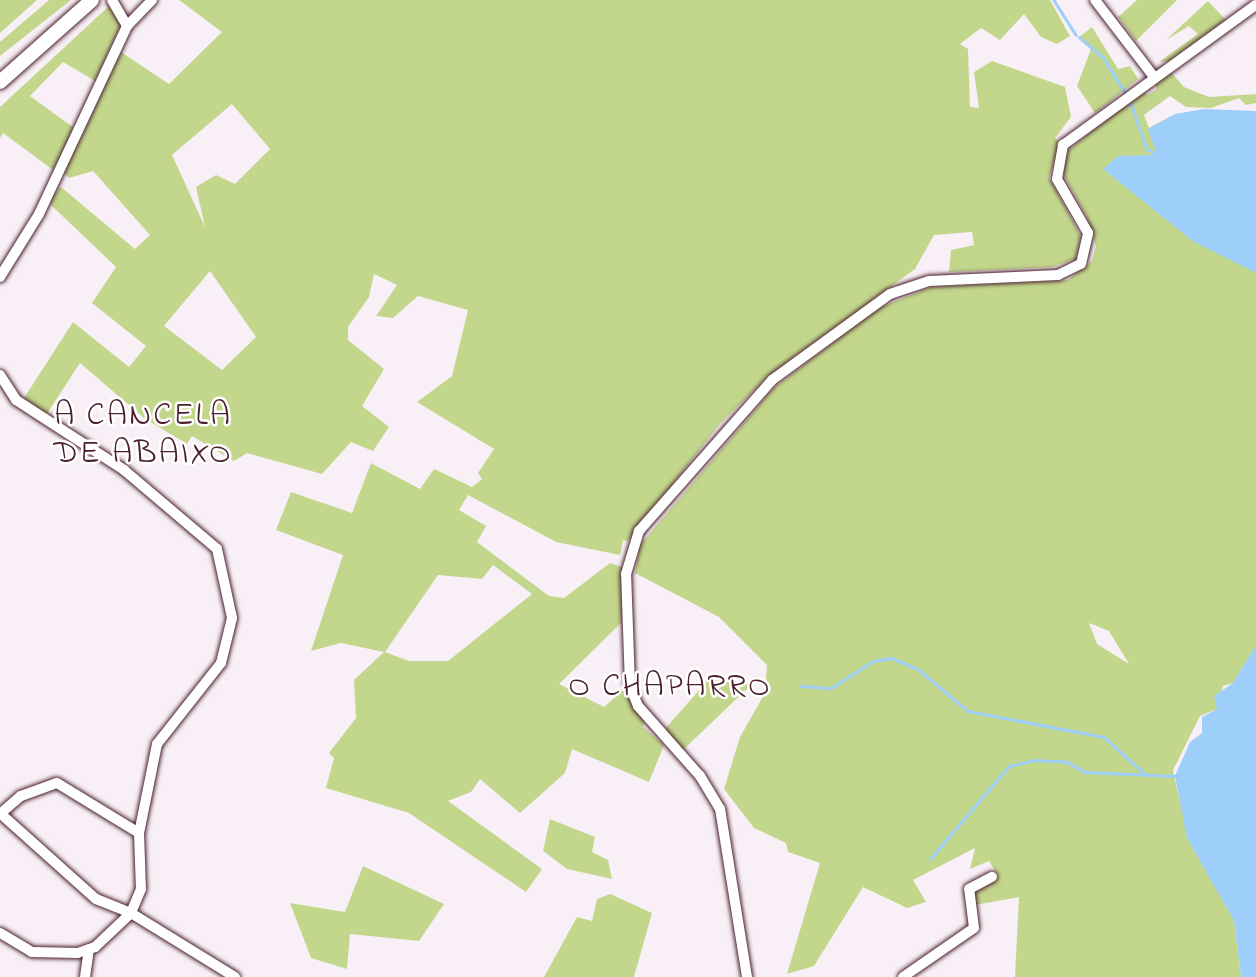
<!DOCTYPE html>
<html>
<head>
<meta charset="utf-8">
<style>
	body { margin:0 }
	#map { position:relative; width:1256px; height:977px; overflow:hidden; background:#f9f0f7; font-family:"Indie Flower",sans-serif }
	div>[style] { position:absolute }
	.green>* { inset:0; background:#c3d78c }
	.water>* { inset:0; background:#9ecefa }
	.stream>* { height:2.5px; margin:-1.25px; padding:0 1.25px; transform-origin:1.25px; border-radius:1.25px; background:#9ecefa }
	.roads { filter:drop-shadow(0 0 2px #4a1f2b) drop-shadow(0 0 2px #4a1f2b) }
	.minor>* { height:10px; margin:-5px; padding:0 5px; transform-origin:5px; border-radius:5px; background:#fff }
	.highway>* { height:14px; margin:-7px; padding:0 7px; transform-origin:7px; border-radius:7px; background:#fff }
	span { translate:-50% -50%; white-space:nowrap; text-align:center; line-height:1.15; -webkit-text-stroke:5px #fff; paint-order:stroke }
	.neighbourhood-label { font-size:33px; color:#4a1f2b; letter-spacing:2px }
</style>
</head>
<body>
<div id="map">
	<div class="green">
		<div style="clip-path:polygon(0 0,37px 0,0 33px)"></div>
		<div style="clip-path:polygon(49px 0,71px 0,0 56px,0 42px)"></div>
		<div style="clip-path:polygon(evenodd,179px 0,1050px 0,1070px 36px,1057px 44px,1041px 37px,1024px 14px,1000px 40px,981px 28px,960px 44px,968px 49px,970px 107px,979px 108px,974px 72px,992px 61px,1065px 87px,1071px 117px,1055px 138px,1060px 143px,1049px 177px,1081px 237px,1076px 259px,1052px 267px,949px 272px,951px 250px,974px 245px,972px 232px,934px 235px,915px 269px,767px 377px,719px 425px,628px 541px,623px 540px,620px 555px,556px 542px,468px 495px,459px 510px,486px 526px,477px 542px,549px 596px,564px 598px,610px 563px,622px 567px,622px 622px,559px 684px,604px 707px,624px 689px,645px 720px,643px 727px,664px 745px,649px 782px,572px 749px,565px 773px,520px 813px,480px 779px,471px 792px,448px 801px,542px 869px,526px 892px,409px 813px,326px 788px,334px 758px,329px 753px,356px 718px,354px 680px,384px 652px,341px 643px,311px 651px,343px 555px,276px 530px,291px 492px,352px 513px,371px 463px,420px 489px,434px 469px,472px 487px,482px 479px,478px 473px,494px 449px,417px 402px,452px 376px,468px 310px,418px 296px,393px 318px,376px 316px,397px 285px,374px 274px,369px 297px,348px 327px,348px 340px,384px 369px,362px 406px,389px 427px,373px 451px,351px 442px,322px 474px,247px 453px,234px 461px,192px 436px,187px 444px,144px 418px,80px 363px,46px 415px,24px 398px,73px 322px,129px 367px,146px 346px,92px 303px,116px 267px,51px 205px,51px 197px,61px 187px,135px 249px,150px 235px,93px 171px,69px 178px,64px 173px,121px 52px,169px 84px,222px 32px,179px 0,232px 104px,270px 149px,235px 184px,216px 175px,196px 187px,205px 227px,172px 155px,232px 104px,179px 0,210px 271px,256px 337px,222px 370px,164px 326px,210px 271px,179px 0,493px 565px,532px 594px,448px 661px,409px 661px,385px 652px,438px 575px,482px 579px,493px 565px)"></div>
		<div style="clip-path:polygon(1137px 0,1177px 0,1136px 41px,1118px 17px)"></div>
		<div style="clip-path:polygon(1208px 1px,1226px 20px,1169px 61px,1159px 62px,1198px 34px,1189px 26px,1166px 40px)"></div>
		<div style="clip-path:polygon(109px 6px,121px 24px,95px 81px,63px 62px,30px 96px,74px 128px,53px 170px,3px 133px,0 138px,0 107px)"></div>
		<div style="clip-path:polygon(1092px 27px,1118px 69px,1130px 66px,1138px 79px,1095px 113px,1077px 86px,1091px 49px,1078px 38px)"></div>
		<div style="clip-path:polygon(evenodd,1171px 72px,1184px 87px,1209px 97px,1256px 94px,1256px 103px,1246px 105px,1239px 98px,1211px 108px,1186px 107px,1170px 96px,1144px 115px,1149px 128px,1175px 114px,1256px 111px,1256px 645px,1233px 683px,1223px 686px,1217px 709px,1200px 716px,1173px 770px,1180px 802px,1234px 921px,1241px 977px,1015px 977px,1019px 897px,975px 905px,974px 894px,998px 876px,989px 861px,970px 869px,975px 848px,913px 880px,926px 902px,907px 908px,863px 887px,814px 966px,787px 974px,820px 863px,788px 852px,786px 843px,754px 828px,724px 789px,740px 737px,765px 693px,767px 665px,719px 617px,635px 573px,640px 545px,774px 388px,878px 308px,932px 287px,1068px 280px,1092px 261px,1096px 246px,1087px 217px,1062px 172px,1066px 152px,1143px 90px,1147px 95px,1157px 89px,1154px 83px,1171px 72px,1089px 623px,1109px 631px,1129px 664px,1097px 644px,1089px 623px)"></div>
		<div style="clip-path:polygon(708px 680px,753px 683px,683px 750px,665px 729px)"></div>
		<div style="clip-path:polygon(550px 819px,595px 837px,592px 852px,608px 860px,612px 879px,567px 869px,543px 851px)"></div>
		<div style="clip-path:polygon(363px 866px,444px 904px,419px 941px,350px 934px,347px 969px,311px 958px,290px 903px,345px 912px)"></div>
		<div style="clip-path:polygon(610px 894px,652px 913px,634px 977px,544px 977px,577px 917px,592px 921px,597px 899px)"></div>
	</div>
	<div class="water">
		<div style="clip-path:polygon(1204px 109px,1256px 111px,1256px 273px,1194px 242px,1103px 169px,1118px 156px,1157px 155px,1148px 129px,1175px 114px)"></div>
		<div style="clip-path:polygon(1256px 645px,1256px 977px,1241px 977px,1234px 921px,1187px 838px,1175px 776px,1190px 742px,1202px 733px,1202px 717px,1217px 709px,1214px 696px,1233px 683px)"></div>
	</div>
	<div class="stream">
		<div style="left:1054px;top:0;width:41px;rotate:57.8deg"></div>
		<div style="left:1079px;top:37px;width:31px;rotate:40deg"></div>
		<div style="left:1103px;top:57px;width:44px;rotate:58.1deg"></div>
		<div style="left:1130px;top:100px;width:52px;rotate:70.9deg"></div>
		<div style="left:1147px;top:149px;width:13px;rotate:29deg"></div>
		<div style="left:801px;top:686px;width:30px;rotate:4deg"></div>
		<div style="left:831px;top:688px;width:50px;rotate:-32.7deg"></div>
		<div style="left:873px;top:661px;width:18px;rotate:-9deg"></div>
		<div style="left:891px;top:658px;width:29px;rotate:22deg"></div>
		<div style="left:918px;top:669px;width:65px;rotate:40deg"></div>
		<div style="left:968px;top:711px;width:138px;rotate:10.8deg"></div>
		<div style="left:1104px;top:737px;width:54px;rotate:42deg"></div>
		<div style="left:930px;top:859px;width:122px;rotate:-49.7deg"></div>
		<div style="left:1009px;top:766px;width:26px;rotate:-13deg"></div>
		<div style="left:1034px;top:760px;width:33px;rotate:3deg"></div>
		<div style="left:1067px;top:762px;width:21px;rotate:29deg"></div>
		<div style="left:1085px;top:772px;width:90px;rotate:2.5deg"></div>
	</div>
	<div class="roads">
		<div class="minor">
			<div style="left:112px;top:0;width:30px;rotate:60deg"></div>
			<div style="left:1095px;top:0;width:97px;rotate:52.5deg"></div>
			<div style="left:0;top:277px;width:74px;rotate:-58.2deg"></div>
			<div style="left:39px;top:214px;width:208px;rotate:-64.9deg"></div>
			<div style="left:127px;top:26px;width:36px;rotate:-46deg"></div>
			<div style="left:0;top:375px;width:30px;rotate:57deg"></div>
			<div style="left:16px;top:400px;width:129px;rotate:32.9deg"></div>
			<div style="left:124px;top:470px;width:122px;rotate:40.3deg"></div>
			<div style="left:217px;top:549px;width:71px;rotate:77.7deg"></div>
			<div style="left:232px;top:618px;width:46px;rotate:103.7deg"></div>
			<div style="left:221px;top:663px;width:103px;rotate:128.3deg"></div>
			<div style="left:157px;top:744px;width:91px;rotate:101.4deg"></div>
			<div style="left:139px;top:833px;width:56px;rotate:88deg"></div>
			<div style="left:141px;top:889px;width:26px;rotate:113deg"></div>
			<div style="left:131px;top:913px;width:50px;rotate:136.6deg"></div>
			<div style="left:95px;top:947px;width:18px;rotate:161deg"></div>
			<div style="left:78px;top:953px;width:46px;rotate:-178.8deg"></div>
			<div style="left:32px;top:952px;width:37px;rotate:-149deg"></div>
			<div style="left:0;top:814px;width:28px;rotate:-41deg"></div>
			<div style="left:21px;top:796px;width:38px;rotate:-20deg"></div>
			<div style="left:57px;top:783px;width:96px;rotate:31.4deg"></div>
			<div style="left:1px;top:814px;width:127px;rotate:41.8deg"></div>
			<div style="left:96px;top:899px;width:38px;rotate:22deg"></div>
			<div style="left:131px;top:913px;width:122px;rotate:31.6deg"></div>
			<div style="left:85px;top:977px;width:28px;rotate:-82deg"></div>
			<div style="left:747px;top:977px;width:170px;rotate:-99.1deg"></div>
			<div style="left:720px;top:809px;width:39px;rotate:-121deg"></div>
			<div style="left:700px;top:776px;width:94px;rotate:-131.5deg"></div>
			<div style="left:638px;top:706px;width:22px;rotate:-112deg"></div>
			<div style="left:630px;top:686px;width:112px;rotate:-92deg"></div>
			<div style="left:626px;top:574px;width:45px;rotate:-73.2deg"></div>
			<div style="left:639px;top:531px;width:201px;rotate:-48.6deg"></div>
			<div style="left:772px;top:380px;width:146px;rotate:-36.1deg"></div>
			<div style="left:890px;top:294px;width:41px;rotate:-18.4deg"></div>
			<div style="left:929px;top:281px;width:129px;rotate:-2.7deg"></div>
			<div style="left:1058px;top:275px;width:25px;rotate:-26deg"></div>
			<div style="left:1081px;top:264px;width:32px;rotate:-77deg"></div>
			<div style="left:1088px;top:233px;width:62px;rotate:-119.9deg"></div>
			<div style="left:1057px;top:179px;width:35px;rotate:-80deg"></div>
			<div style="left:1063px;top:145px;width:238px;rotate:-36deg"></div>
			<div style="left:903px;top:977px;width:86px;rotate:-34.6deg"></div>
			<div style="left:974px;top:928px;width:39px;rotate:-97deg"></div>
			<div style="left:969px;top:889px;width:26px;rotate:-28deg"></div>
		</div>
		<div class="highway">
			<div style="left:0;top:82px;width:123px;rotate:-41.7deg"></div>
		</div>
	</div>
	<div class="neighbourhood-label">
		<span style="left:143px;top:436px">A CANCELA<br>DE ABAIXO</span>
		<span style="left:670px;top:688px">O CHAPARRO</span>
	</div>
</div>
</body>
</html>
